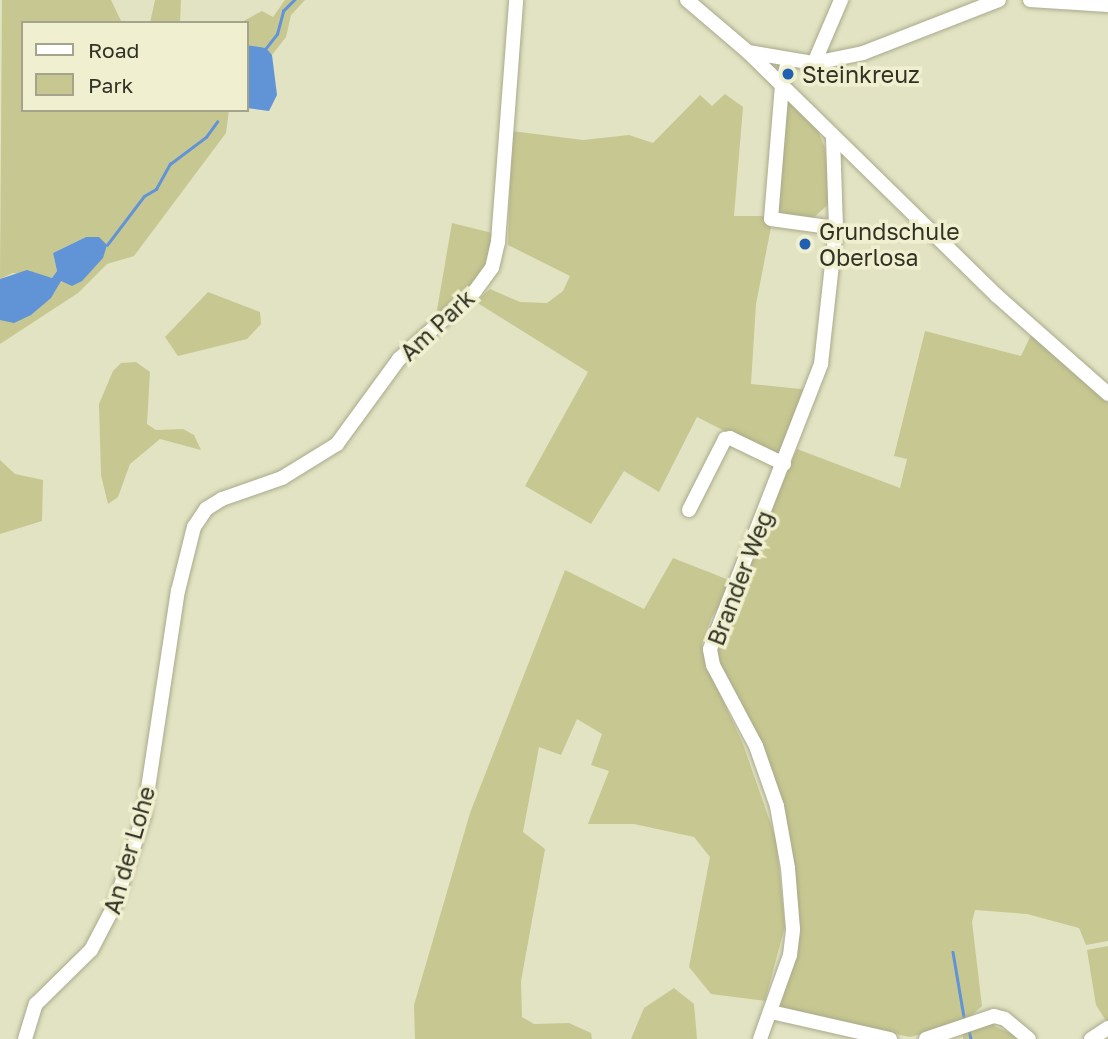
<!DOCTYPE html>
<html>
<head>
<meta charset="utf-8">
<style>
	body { margin:0 }
	#map { position:relative; width:1108px; height:1039px; overflow:hidden; background:#e2e3c3; font-family:"Golos Text",sans-serif }
	div>[style] { position:absolute }
	.green>* { inset:0; background:#c7c791 }
	.water>* { inset:0; background:#6193d7 }
	.stream>* { height:2.5px; margin:-1.25px; padding:0 1.25px; transform-origin:1.25px; border-radius:1.25px; background:#6193d7 }
	.roads { filter:drop-shadow(0 0 2px #a9aa8b) drop-shadow(0 0 2px #a9aa8b) }
	.minor>* { height:14px; margin:-7px; padding:0 7px; transform-origin:7px; border-radius:7px; background:#fff }
	.dots>* { width:19px; height:19px; translate:-50% -50%; box-sizing:border-box; border:4px solid #f0f0d0; border-radius:50% }
	span { translate:-50% -50%; white-space:nowrap; text-align:center; line-height:1.15; -webkit-text-stroke:7px #f0f0d0; paint-order:stroke }
	.poi-label { font-size:23px; color:#313225 }
	.left { translate:0 -50%; text-align:left }
	.street-label { font-size:23px; color:#313225 }
	.legend { position:absolute; left:21px; top:21px; width:228px; height:91px; box-sizing:border-box; background:#f0f0d0; border:2px solid #a4a48c; margin:0; padding:9px 12px; list-style:none; font-size:21px; color:#313225 }
	.legend li { display:flex; align-items:center; gap:14px; height:35px }
	.legend b { width:35px; border:2px solid #a4a48c }
</style>
</head>
<body>
<div id="map">
	<div class="green">
		<div style="clip-path:polygon(2px 0,111px 0,122px 23px,23px 23px,23px 110px,229px 110px,226px 133px,134px 256px,107px 264px,78px 293px,0 344px,0 320px,54px 291px,86px 237px,53px 253px,57px 271px,52px 278px,13px 273px,0 279px)"></div>
		<div style="clip-path:polygon(155px 0,181px 0,180px 23px,150px 23px)"></div>
		<div style="clip-path:polygon(285px 0,305px 0,291px 15px,286px 37px,272px 55px,266px 48px,247px 45px,247px 23px,240px 23px,262px 11px,273px 17px)"></div>
		<div style="clip-path:polygon(725px 94px,743px 107px,734px 216px,764px 216px,772px 222px,756px 304px,751px 384px,810px 390px,788px 451px,776px 457px,697px 417px,659px 492px,624px 471px,591px 524px,525px 486px,588px 372px,476px 302px,490px 289px,520px 302px,547px 303px,563px 291px,570px 276px,508px 245px,512px 131px,583px 140px,629px 135px,653px 143px,700px 95px,712px 106px)"></div>
		<div style="clip-path:polygon(790px 99px,815px 123px,825px 148px,832px 201px,812px 219px,777px 215px,785px 103px)"></div>
		<div style="clip-path:polygon(452px 223px,496px 234px,490px 265px,442px 315px,437px 310px)"></div>
		<div style="clip-path:polygon(208px 292px,260px 312px,261px 324px,247px 339px,178px 356px,165px 337px)"></div>
		<div style="clip-path:polygon(925px 331px,1021px 356px,1031px 335px,1108px 399px,1108px 941px,1086px 945px,1079px 928px,1027px 914px,975px 910px,972px 922px,982px 1006px,963px 1023px,910px 1037px,782px 1011px,779px 1005px,793px 861px,789px 831px,777px 788px,720px 670px,715px 634px,797px 449px,900px 488px,907px 459px,894px 456px)"></div>
		<div style="clip-path:polygon(136px 362px,150px 372px,147px 424px,156px 430px,183px 429px,194px 435px,201px 450px,160px 439px,130px 464px,118px 497px,108px 504px,101px 475px,99px 404px,113px 371px,121px 363px)"></div>
		<div style="clip-path:polygon(0 460px,15px 474px,43px 480px,42px 521px,0 534px)"></div>
		<div style="clip-path:polygon(673px 558px,734px 582px,711px 619px,702px 644px,705px 662px,743px 744px,776px 839px,785px 926px,765px 1001px,711px 994px,689px 967px,710px 857px,694px 837px,634px 824px,588px 824px,609px 771px,591px 765px,602px 734px,577px 719px,561px 755px,539px 747px,523px 832px,545px 849px,521px 981px,522px 1017px,534px 1024px,569px 1023px,591px 1033px,592px 1039px,415px 1039px,414px 1005px,470px 813px,565px 570px,644px 609px)"></div>
		<div style="clip-path:polygon(1108px 946px,1108px 1024px,1096px 1005px,1087px 950px)"></div>
		<div style="clip-path:polygon(674px 988px,694px 1004px,697px 1039px,631px 1039px,644px 1008px)"></div>
		<div style="clip-path:polygon(993px 1019px,994px 1026px,1024px 1039px,963px 1039px,963px 1028px)"></div>
	</div>
	<div class="water">
		<div style="clip-path:polygon(247px 45px,266px 48px,272px 55px,277px 95px,269px 111px,247px 108px)"></div>
		<div style="clip-path:polygon(86px 237px,99px 237px,107px 245px,103px 258px,82px 281px,72px 286px,61px 281px,51px 298px,31px 315px,14px 323px,0 320px,0 279px,27px 270px,52px 278px,57px 271px,53px 253px)"></div>
	</div>
	<div class="stream">
		<div style="left:266px;top:48px;width:18px;rotate:-52deg"></div>
		<div style="left:277px;top:34px;width:24px;rotate:-75deg"></div>
		<div style="left:283px;top:11px;width:16px;rotate:-45deg"></div>
		<div style="left:107px;top:245px;width:61px;rotate:-52.9deg"></div>
		<div style="left:144px;top:196px;width:14px;rotate:-30deg"></div>
		<div style="left:156px;top:189px;width:29px;rotate:-61deg"></div>
		<div style="left:170px;top:164px;width:45px;rotate:-36.9deg"></div>
		<div style="left:206px;top:137px;width:19px;rotate:-54deg"></div>
		<div style="left:953px;top:952px;width:66px;rotate:80.4deg"></div>
		<div style="left:969px;top:1030px;width:9px;rotate:77deg"></div>
	</div>
	<div class="roads">
		<div class="minor">
			<div style="left:687px;top:0;width:80px;rotate:40.4deg"></div>
			<div style="left:748px;top:52px;width:67px;rotate:9.5deg"></div>
			<div style="left:814px;top:63px;width:50px;rotate:-11.5deg"></div>
			<div style="left:863px;top:53px;width:146px;rotate:-21.3deg"></div>
			<div style="left:1030px;top:0;width:78px;rotate:3.7deg"></div>
			<div style="left:748px;top:52px;width:349px;rotate:44.4deg"></div>
			<div style="left:997px;top:296px;width:148px;rotate:41.4deg"></div>
			<div style="left:788px;top:62px;width:24px;rotate:105deg"></div>
			<div style="left:782px;top:85px;width:134px;rotate:94.7deg"></div>
			<div style="left:771px;top:219px;width:66px;rotate:7.9deg"></div>
			<div style="left:814px;top:63px;width:69px;rotate:-66.8deg"></div>
			<div style="left:689px;top:510px;width:80px;rotate:-63.1deg"></div>
			<div style="left:725px;top:439px;width:5px;rotate:-11deg"></div>
			<div style="left:730px;top:438px;width:60px;rotate:25.7deg"></div>
			<div style="left:771px;top:1012px;width:122px;rotate:12.8deg"></div>
			<div style="left:25px;top:1039px;width:37px;rotate:-73deg"></div>
			<div style="left:36px;top:1004px;width:77px;rotate:-44.5deg"></div>
			<div style="left:91px;top:950px;width:52px;rotate:-62.4deg"></div>
			<div style="left:115px;top:904px;width:94px;rotate:-72deg"></div>
			<div style="left:144px;top:815px;width:227px;rotate:-81.4deg"></div>
			<div style="left:178px;top:591px;width:66px;rotate:-76deg"></div>
			<div style="left:194px;top:527px;width:22px;rotate:-56deg"></div>
			<div style="left:206px;top:509px;width:19px;rotate:-32deg"></div>
			<div style="left:222px;top:499px;width:64px;rotate:-19.3deg"></div>
			<div style="left:282px;top:478px;width:65px;rotate:-31.7deg"></div>
			<div style="left:337px;top:444px;width:105px;rotate:-53.9deg"></div>
			<div style="left:399px;top:359px;width:102px;rotate:-41.8deg"></div>
			<div style="left:475px;top:291px;width:29px;rotate:-54deg"></div>
			<div style="left:492px;top:268px;width:27px;rotate:-77deg"></div>
			<div style="left:498px;top:242px;width:243px;rotate:-85.7deg"></div>
			<div style="left:760px;top:1039px;width:89px;rotate:-70.3deg"></div>
			<div style="left:790px;top:955px;width:26px;rotate:-83deg"></div>
			<div style="left:793px;top:929px;width:61px;rotate:-94.7deg"></div>
			<div style="left:788px;top:868px;width:63px;rotate:-100.1deg"></div>
			<div style="left:777px;top:806px;width:64px;rotate:-109.3deg"></div>
			<div style="left:756px;top:746px;width:92px;rotate:-118deg"></div>
			<div style="left:713px;top:665px;width:16px;rotate:-101deg"></div>
			<div style="left:710px;top:649px;width:306px;rotate:-68.7deg"></div>
			<div style="left:821px;top:364px;width:137px;rotate:-83.7deg"></div>
			<div style="left:836px;top:228px;width:91px;rotate:-91.9deg"></div>
			<div style="left:926px;top:1039px;width:72px;rotate:-18.7deg"></div>
			<div style="left:994px;top:1016px;width:11px;rotate:15deg"></div>
			<div style="left:1005px;top:1019px;width:31px;rotate:40deg"></div>
			<div style="left:1091px;top:1039px;width:20px;rotate:-33deg"></div>
		</div>
	</div>
	<div class="dots">
		<div style="left:788px;top:74px;background:#2160b1"></div>
		<div style="left:805px;top:244px;background:#2160b1"></div>
	</div>
	<div class="poi-label">
		<span class="left" style="left:802px;top:74px">Steinkreuz</span>
		<span class="left" style="left:819px;top:244px">Grundschule<br>Oberlosa</span>
	</div>
	<div class="street-label">
		<span style="left:437px;top:325px;rotate:-43deg">Am Park</span>
		<span style="left:740px;top:578px;rotate:-69deg">Brander Weg</span>
		<span style="left:129px;top:850px;rotate:-74deg">An der Lohe</span>
	</div>
	<ul class="legend">
	<li><b style="height:9px;background:#fff"></b>Road</li>
	<li><b style="height:19px;background:#c7c791"></b>Park</li>
	</ul>
</div>
</body>
</html>
